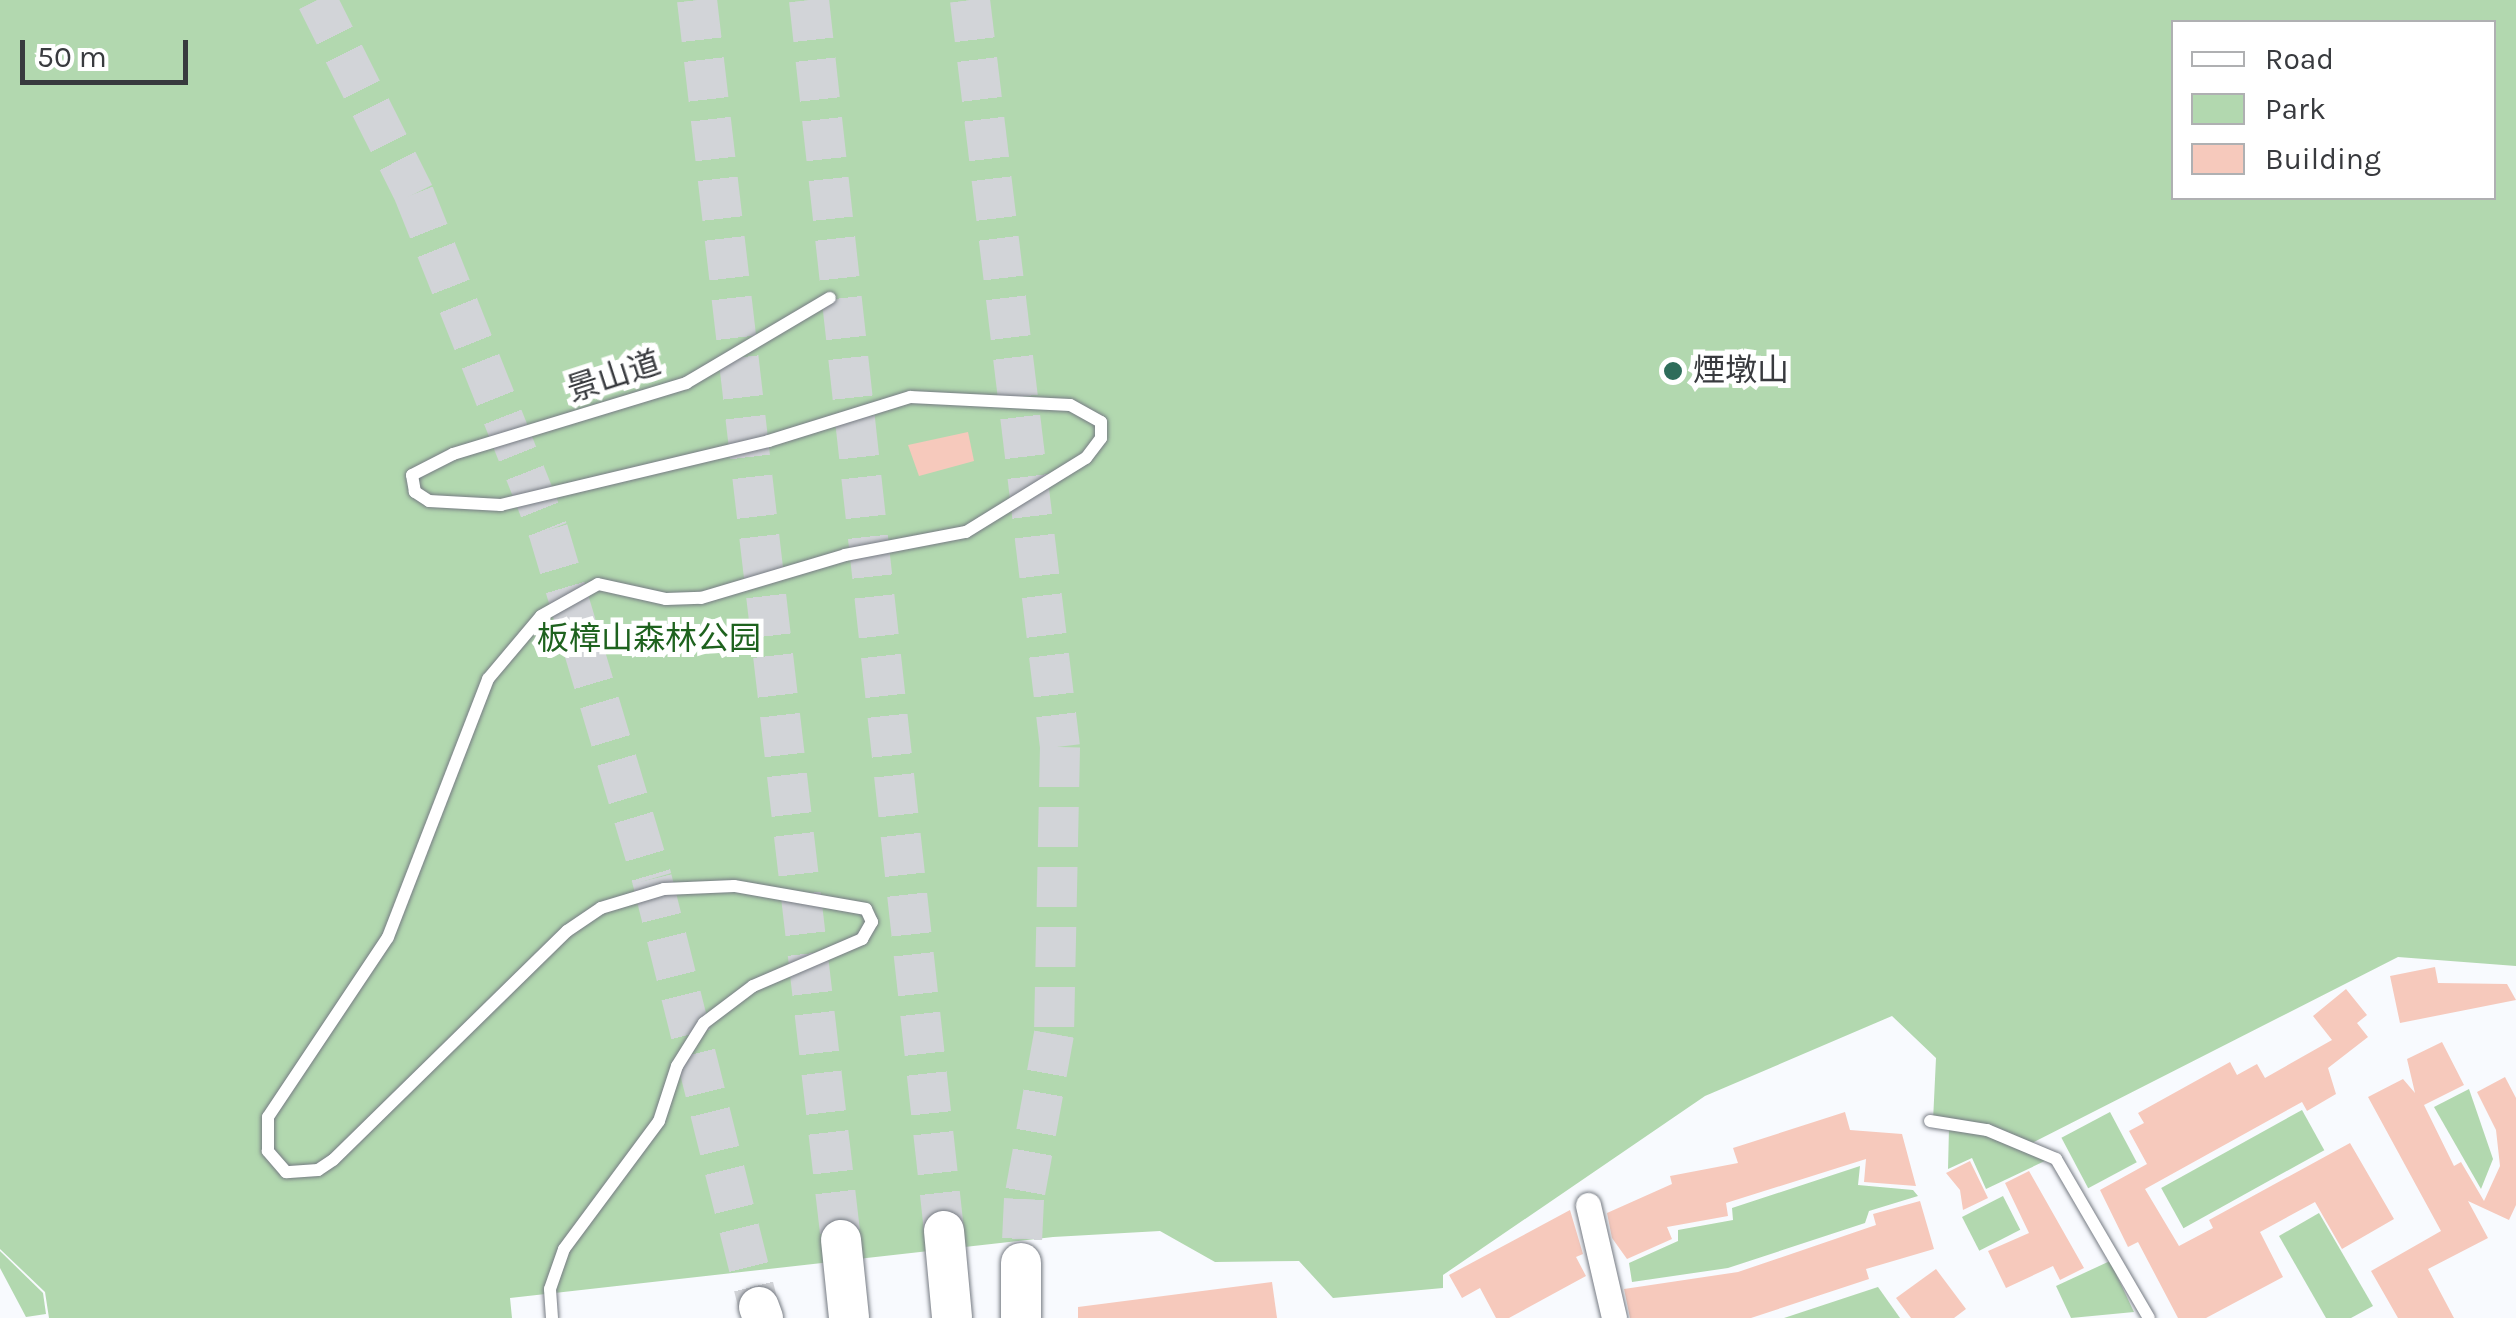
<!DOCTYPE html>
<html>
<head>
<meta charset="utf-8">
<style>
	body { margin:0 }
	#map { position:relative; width:2516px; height:1318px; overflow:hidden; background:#f8fafe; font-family:Karla,"Noto Sans SC",sans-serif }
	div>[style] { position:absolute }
	.green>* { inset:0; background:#b2d8af; transform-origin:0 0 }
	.building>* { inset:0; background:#f6c9bc }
	.primary-tunnel>* { height:40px; margin-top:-20px; transform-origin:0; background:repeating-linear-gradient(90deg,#d2d4d8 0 40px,transparent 0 60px) }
	.roads { filter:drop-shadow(0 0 2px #767b83) drop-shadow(0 0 2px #767b83) }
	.lane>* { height:12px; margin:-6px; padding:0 6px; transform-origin:6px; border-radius:6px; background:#fff }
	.street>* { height:25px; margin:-12.5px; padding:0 12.5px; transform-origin:12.5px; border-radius:12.5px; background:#fff }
	.primary>* { height:40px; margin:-20px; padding:0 20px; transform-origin:20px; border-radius:20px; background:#fff }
	.dots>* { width:28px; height:28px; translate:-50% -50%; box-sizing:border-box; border:5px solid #fff; border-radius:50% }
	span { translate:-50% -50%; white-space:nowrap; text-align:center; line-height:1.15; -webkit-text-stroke:10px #fff; paint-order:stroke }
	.poi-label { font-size:32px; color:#383a3e }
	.left { translate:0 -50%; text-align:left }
	.street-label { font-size:32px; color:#383a3e }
	.park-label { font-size:32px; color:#1e621e }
	.legend { position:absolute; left:2171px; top:20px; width:325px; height:180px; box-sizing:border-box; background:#fff; border:2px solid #afb0b2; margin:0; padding:12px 18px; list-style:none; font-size:30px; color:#383a3e }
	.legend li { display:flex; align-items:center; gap:20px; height:50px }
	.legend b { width:50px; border:2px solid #afb0b2 }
	.scale { position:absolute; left:20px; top:40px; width:168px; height:45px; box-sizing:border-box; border:5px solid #383a3e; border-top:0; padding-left:12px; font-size:30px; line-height:35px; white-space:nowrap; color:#383a3e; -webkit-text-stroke:8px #fff; paint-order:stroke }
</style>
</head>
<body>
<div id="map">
	<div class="green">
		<div style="clip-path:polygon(evenodd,0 0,2516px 0,2516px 966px,2398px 957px,2030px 1144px,1933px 1121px,1936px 1058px,1892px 1016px,1705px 1096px,1443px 1275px,1443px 1288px,1333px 1298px,1299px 1261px,1215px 1262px,1160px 1231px,1053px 1237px,510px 1298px,512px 1318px,49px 1318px,45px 1292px,0 1249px,0 0,2174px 22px,2494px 22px,2494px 198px,2174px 198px,2174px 22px)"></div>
		<div style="clip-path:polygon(2469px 1089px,2493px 1159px,2481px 1189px,2434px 1107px)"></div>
		<div style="left:2302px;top:1110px;width:46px;height:161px;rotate:61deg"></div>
		<div style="left:2110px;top:1112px;width:57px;height:55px;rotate:62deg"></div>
		<div style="clip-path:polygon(1949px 1128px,1987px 1132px,2049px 1159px,1986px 1189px,1972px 1158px,1948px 1169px)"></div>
		<div style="clip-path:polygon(1860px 1166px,1858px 1185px,1913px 1190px,1918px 1196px,1869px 1211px,1865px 1223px,1728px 1268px,1632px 1282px,1629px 1263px,1678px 1241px,1678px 1230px,1733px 1220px,1732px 1208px)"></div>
		<div style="left:2003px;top:1196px;width:38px;height:46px;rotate:63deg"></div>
		<div style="clip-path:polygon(2319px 1213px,2373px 1306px,2351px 1318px,2326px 1318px,2279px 1236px)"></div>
		<div style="clip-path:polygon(0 1251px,43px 1293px,46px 1314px,26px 1317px,0 1268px)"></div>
		<div style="clip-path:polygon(2110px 1261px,2134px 1312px,2071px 1318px,2056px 1286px)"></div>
		<div style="clip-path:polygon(1878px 1287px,1900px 1318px,1784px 1318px)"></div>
	</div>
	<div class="building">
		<div style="clip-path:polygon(968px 432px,974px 461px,919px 476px,908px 445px)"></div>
		<div style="clip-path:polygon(2435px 967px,2438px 983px,2507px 984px,2516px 1000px,2400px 1023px,2390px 976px)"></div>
		<div style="clip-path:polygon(2346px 989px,2367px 1015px,2357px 1023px,2368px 1037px,2328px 1068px,2336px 1094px,2307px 1111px,2302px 1102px,2145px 1189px,2179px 1246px,2213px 1228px,2209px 1220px,2350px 1143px,2394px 1219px,2342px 1249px,2315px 1202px,2260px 1232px,2283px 1277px,2206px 1318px,2178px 1318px,2138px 1242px,2128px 1247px,2100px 1190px,2147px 1164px,2129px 1131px,2144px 1123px,2138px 1113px,2230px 1062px,2237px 1075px,2257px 1064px,2265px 1078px,2332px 1040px,2313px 1016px)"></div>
		<div style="clip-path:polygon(2442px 1042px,2464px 1085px,2424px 1105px,2454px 1166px,2461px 1162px,2484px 1201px,2500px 1166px,2496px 1130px,2477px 1092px,2505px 1077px,2516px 1098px,2516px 1205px,2509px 1220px,2468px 1201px,2488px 1238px,2428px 1269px,2454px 1318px,2398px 1318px,2371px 1271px,2441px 1231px,2368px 1097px,2403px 1079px,2415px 1093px,2407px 1059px)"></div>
		<div style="clip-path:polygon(1845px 1112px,1850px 1130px,1902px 1134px,1916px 1186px,1864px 1182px,1866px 1159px,1726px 1203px,1728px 1216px,1667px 1227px,1672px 1239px,1627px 1259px,1612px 1238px,1607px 1213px,1672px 1184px,1670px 1176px,1738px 1163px,1733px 1148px)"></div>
		<div style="clip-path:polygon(1970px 1161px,1988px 1198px,1963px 1210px,1960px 1190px,1946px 1173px)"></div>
		<div style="clip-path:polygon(2029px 1171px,2084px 1268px,2060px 1280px,2053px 1266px,2006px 1288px,1988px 1251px,2029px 1233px,2005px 1183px)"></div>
		<div style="clip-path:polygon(1920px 1201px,1934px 1249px,1866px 1269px,1869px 1279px,1751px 1318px,1630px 1318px,1624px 1289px,1738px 1272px,1876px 1225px,1873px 1214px)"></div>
		<div style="clip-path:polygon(1570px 1210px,1583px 1254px,1576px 1257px,1586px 1276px,1509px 1318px,1496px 1318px,1480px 1288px,1462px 1298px,1449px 1275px)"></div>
		<div style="clip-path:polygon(1936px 1269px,1966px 1309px,1954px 1318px,1911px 1318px,1896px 1298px)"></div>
		<div style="clip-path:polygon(1272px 1282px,1277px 1318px,1078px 1318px,1078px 1307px)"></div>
	</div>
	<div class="primary-tunnel">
		<div style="left:317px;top:0;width:217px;rotate:63.4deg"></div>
		<div style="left:414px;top:194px;width:362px;rotate:68.3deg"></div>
		<div style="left:548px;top:530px;width:364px;rotate:73.4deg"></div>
		<div style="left:652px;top:879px;width:441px;rotate:76deg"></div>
		<div style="left:697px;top:0;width:1248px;rotate:83.38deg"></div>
		<div style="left:809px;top:0;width:1238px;rotate:83.74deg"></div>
		<div style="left:970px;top:0;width:752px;rotate:83.13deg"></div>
		<div style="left:1060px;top:747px;width:287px;rotate:91.2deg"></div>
		<div style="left:1054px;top:1034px;width:168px;rotate:100.3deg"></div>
		<div style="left:1024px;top:1199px;width:64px;rotate:92.7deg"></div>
	</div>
	<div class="roads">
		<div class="lane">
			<div style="left:1930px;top:1121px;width:58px;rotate:9deg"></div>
			<div style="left:1987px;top:1130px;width:75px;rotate:22.8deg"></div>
			<div style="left:2056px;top:1159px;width:184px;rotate:59.7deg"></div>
			<div style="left:552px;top:1318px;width:29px;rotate:-94deg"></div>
			<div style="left:550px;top:1289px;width:42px;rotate:-70.7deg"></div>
			<div style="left:564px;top:1249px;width:159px;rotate:-53.4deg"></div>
			<div style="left:659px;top:1121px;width:58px;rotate:-71.9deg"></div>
			<div style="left:677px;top:1066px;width:51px;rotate:-57.9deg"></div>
			<div style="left:704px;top:1023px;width:61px;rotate:-37.1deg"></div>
			<div style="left:753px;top:986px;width:119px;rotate:-23.3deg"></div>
			<div style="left:862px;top:939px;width:20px;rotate:-60deg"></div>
			<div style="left:872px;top:922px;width:14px;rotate:-115deg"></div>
			<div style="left:866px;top:909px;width:134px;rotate:-170.1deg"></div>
			<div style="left:734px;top:886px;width:70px;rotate:177.5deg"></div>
			<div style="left:664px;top:889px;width:66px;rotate:163.2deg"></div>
			<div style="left:601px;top:908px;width:41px;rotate:145.9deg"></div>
			<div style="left:567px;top:931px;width:327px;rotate:135.6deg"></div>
			<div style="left:333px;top:1160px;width:18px;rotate:146deg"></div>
			<div style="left:318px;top:1170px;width:32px;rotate:176deg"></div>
			<div style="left:286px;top:1172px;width:28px;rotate:-131deg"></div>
			<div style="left:268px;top:1151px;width:34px;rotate:-90deg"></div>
			<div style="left:268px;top:1117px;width:216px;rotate:-56.3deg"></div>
			<div style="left:388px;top:937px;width:277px;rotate:-68.8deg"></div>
			<div style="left:488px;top:679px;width:82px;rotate:-49.9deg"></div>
			<div style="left:541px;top:616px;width:65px;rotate:-29.3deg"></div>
			<div style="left:598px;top:584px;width:70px;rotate:12.4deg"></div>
			<div style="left:666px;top:599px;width:35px;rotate:-2deg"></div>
			<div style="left:701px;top:598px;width:150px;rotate:-16.6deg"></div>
			<div style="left:845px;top:555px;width:123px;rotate:-10.8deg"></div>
			<div style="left:966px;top:532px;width:141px;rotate:-31.7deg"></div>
			<div style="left:1086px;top:458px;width:25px;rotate:-53deg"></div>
			<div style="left:1101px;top:438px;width:16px;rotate:-90deg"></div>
			<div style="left:1101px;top:422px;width:35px;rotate:-151deg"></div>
			<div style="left:1070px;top:405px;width:160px;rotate:-177.1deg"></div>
			<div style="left:910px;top:397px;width:148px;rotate:162.7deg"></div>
			<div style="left:769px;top:441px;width:276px;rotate:166.6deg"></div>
			<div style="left:501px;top:505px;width:72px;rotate:-176.8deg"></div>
			<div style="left:429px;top:501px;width:17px;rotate:-147deg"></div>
			<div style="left:415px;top:492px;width:17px;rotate:-100deg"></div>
			<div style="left:412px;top:475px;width:46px;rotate:-27.1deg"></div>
			<div style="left:453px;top:454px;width:244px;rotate:-16.9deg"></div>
			<div style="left:686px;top:383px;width:167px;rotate:-30.6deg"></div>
		</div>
		<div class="street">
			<div style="left:1588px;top:1205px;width:116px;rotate:77deg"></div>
		</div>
		<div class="primary">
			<div style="left:944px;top:1231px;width:87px;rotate:84.7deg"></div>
			<div style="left:841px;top:1240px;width:78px;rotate:84.1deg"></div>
			<div style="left:759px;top:1307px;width:12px;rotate:70deg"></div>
			<div style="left:1021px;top:1318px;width:55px;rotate:-90deg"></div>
		</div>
	</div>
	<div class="dots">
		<div style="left:1673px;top:371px;background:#2e6d5a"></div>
	</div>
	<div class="poi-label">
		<span class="left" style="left:1693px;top:371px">煙墩山</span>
	</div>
	<div class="street-label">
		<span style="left:614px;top:377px;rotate:-18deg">景山道</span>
	</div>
	<div class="park-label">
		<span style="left:649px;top:639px">板樟山森林公园</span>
	</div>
	<ul class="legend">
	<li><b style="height:12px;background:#fff"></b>Road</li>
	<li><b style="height:28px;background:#b2d8af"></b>Park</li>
	<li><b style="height:28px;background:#f6c9bc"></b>Building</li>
	</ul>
	<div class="scale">50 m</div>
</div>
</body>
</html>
